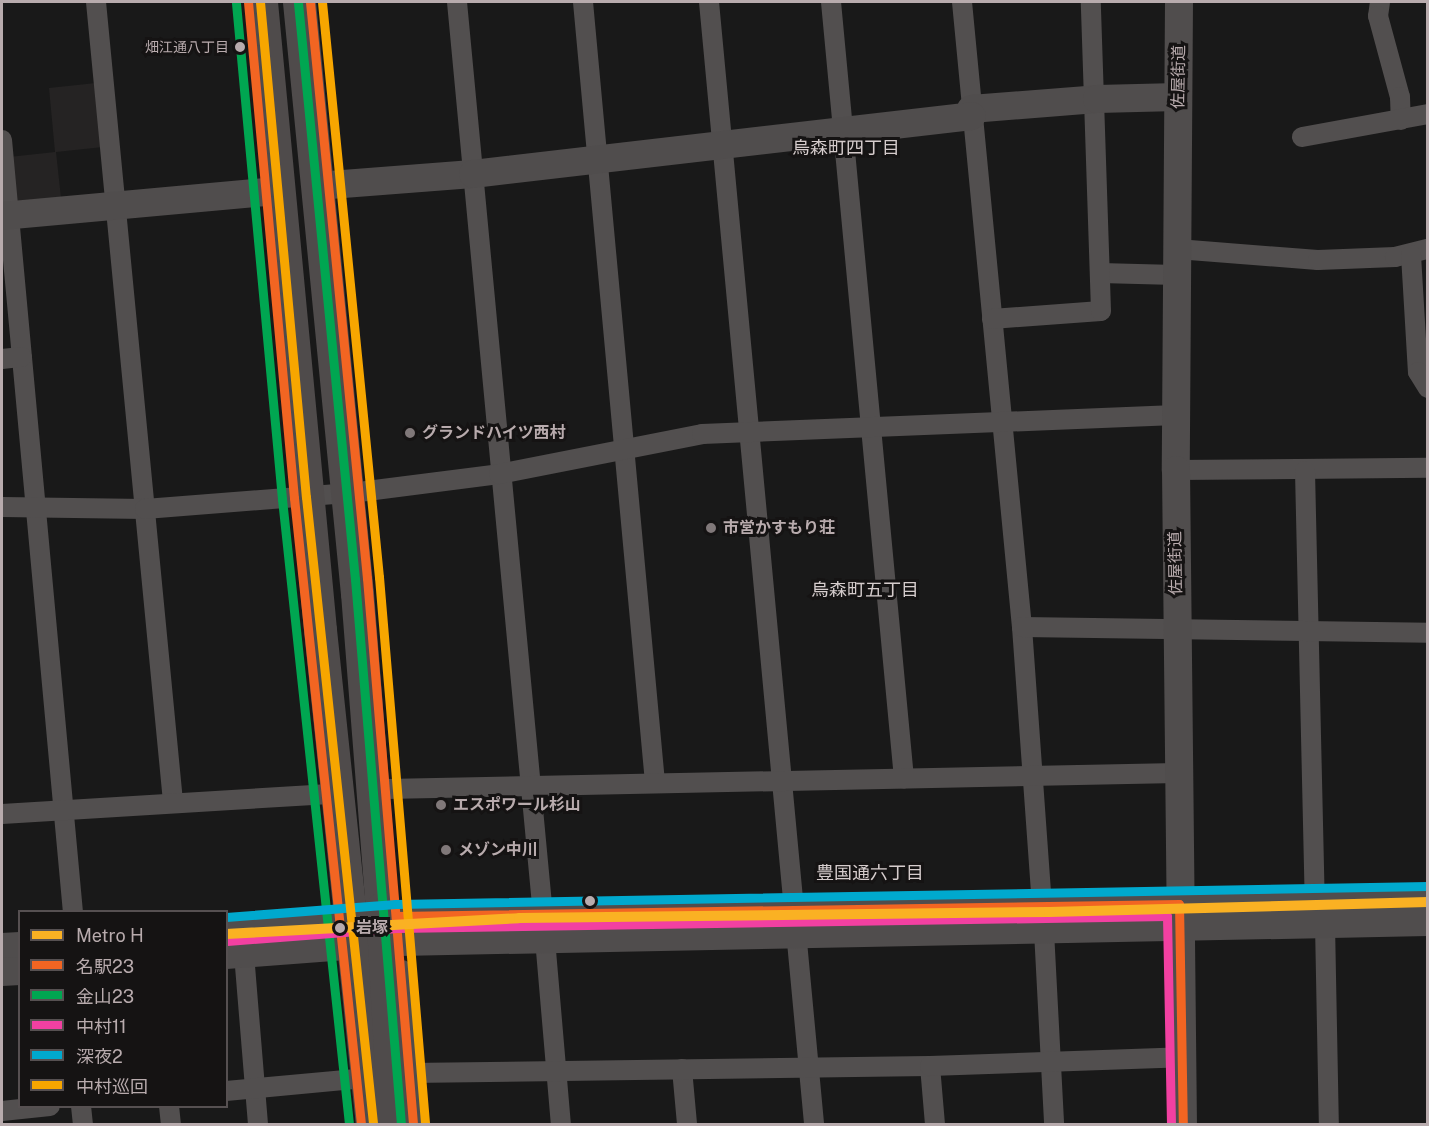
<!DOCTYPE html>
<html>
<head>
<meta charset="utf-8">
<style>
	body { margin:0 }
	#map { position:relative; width:1429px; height:1126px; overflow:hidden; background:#191919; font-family:"Public Sans","Noto Sans JP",sans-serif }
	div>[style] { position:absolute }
	.built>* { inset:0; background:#252323 }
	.street>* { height:20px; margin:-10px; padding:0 10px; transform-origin:10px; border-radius:10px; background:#524f4f }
	.secondary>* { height:28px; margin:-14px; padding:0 14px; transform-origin:14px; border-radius:14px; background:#504d4d }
	.highway-bridge>* { height:33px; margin:-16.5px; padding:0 16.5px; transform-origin:16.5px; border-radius:16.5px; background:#4f4b4b }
	.bus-1>* { height:9px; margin:-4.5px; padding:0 4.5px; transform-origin:4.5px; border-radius:4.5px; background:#f26522 }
	.bus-2>* { height:9px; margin:-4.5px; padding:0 4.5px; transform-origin:4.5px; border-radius:4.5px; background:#00a651 }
	.bus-3>* { height:9px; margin:-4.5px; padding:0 4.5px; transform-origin:4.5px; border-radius:4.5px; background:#f240a1 }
	.bus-4>* { height:9px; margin:-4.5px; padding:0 4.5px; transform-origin:4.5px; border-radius:4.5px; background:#00a9ce }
	.bus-5>* { height:9px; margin:-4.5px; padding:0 4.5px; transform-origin:4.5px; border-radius:4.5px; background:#f7a600 }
	.metro-1>* { height:10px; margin:-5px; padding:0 5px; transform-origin:5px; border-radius:5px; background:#fab123 }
	.dots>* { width:16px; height:16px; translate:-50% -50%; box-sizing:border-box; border:3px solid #151313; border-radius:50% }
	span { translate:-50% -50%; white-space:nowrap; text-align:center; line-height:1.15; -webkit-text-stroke:6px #151313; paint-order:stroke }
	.bus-label { font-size:14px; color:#b8abad }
	.right { translate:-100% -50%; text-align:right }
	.street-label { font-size:16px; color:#b8abad }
	.poi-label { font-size:16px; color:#b8abad; font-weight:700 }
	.left { translate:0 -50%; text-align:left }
	.stop-label { font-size:16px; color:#b8abad; font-weight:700 }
	.neighbourhood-label { font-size:18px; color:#d5cccc }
	.frame { position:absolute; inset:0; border:3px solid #b8abad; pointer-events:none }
	.legend { position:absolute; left:18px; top:910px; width:210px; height:198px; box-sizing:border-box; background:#151313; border:2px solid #565051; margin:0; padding:8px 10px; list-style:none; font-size:18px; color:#b8abad }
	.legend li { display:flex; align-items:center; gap:12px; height:30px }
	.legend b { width:30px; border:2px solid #565051 }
</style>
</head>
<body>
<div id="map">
	<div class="built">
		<div style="clip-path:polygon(96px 83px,103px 147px,56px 152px,61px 198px,18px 202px,14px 197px,9px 157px,55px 152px,49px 88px)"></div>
	</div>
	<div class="street">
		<div style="left:96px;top:2px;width:804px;rotate:84.5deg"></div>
		<div style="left:457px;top:2px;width:917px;rotate:84.62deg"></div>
		<div style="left:583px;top:2px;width:784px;rotate:84.73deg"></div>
		<div style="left:709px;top:2px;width:1127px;rotate:84.65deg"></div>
		<div style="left:831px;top:2px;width:780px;rotate:84.63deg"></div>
		<div style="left:962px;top:2px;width:628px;rotate:84.52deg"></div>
		<div style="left:1022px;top:627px;width:280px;rotate:85.9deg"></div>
		<div style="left:1380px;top:2px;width:14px;rotate:98deg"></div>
		<div style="left:1378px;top:16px;width:84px;rotate:74.8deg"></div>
		<div style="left:1400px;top:97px;width:23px;rotate:88deg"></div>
		<div style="left:1302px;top:137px;width:128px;rotate:-10.3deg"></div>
		<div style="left:2px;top:140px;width:775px;rotate:84.75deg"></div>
		<div style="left:1177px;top:249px;width:141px;rotate:4.5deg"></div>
		<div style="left:1318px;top:260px;width:77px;rotate:-2.2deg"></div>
		<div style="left:1395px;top:257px;width:34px;rotate:-14deg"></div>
		<div style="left:1411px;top:255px;width:117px;rotate:86.6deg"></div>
		<div style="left:1418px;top:372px;width:19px;rotate:58deg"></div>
		<div style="left:1100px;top:273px;width:76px;rotate:1.5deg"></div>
		<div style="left:992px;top:319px;width:109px;rotate:-4.2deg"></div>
		<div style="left:1101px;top:311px;width:309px;rotate:-91.9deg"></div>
		<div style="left:2px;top:359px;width:20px;rotate:-6deg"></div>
		<div style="left:1176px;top:470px;width:252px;rotate:-0.5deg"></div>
		<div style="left:1305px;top:471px;width:427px;rotate:88.7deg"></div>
		<div style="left:2px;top:507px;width:143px;rotate:0.8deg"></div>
		<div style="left:145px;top:509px;width:215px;rotate:-4.5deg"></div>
		<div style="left:359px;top:492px;width:141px;rotate:-7.3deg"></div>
		<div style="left:499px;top:474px;width:207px;rotate:-11.1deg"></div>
		<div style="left:702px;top:434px;width:474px;rotate:-2.3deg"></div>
		<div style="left:1022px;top:627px;width:406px;rotate:0.8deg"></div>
		<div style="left:386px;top:789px;width:792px;rotate:-1.16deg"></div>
		<div style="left:2px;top:814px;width:324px;rotate:-3.5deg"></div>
		<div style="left:1325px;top:924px;width:200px;rotate:88.9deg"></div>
		<div style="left:1044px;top:931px;width:193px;rotate:87deg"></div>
		<div style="left:545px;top:939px;width:186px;rotate:85.1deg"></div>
		<div style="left:244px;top:954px;width:171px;rotate:85.3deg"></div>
		<div style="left:930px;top:1066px;width:58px;rotate:85.1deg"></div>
		<div style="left:682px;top:1069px;width:55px;rotate:84.8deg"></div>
		<div style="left:409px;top:1073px;width:521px;rotate:-0.77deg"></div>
		<div style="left:930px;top:1066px;width:252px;rotate:-2deg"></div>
		<div style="left:226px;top:1091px;width:131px;rotate:-5.3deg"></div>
		<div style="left:81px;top:1106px;width:18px;rotate:84deg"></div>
		<div style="left:169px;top:1106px;width:18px;rotate:84deg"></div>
		<div style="left:2px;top:1111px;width:48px;rotate:-5.9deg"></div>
	</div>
	<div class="secondary">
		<div style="left:1179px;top:2px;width:468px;rotate:90.4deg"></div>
		<div style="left:1176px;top:470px;width:654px;rotate:89.39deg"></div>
		<div style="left:971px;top:109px;width:126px;rotate:-4.5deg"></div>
		<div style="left:1097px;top:99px;width:81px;rotate:-1.4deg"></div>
		<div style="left:330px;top:185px;width:143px;rotate:-4.4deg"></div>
		<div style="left:473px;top:174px;width:502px;rotate:-6.63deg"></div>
		<div style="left:2px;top:216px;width:265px;rotate:-5.2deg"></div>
		<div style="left:226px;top:929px;width:170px;rotate:-4.4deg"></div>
		<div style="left:396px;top:916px;width:1032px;rotate:-1deg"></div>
		<div style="left:2px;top:947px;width:18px;rotate:-3deg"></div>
		<div style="left:226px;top:955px;width:173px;rotate:-4.3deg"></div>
		<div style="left:399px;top:942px;width:1029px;rotate:-1.11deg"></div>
		<div style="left:2px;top:972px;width:18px;rotate:-3deg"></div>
		<div style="left:401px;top:974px;width:150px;rotate:85.4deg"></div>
	</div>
	<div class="highway-bridge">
		<div style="left:261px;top:2px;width:631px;rotate:84.63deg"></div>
		<div style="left:320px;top:630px;width:497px;rotate:84deg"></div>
		<div style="left:299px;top:2px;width:594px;rotate:84.4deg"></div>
		<div style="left:357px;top:593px;width:316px;rotate:85.5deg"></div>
		<div style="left:382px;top:908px;width:216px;rotate:86.8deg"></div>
	</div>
	<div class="bus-1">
		<div style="left:248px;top:2px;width:498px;rotate:84.7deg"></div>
		<div style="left:294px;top:498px;width:630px;rotate:83.89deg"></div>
		<div style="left:310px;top:2px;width:579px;rotate:84.35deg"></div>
		<div style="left:367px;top:578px;width:548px;rotate:85.18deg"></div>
		<div style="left:396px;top:916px;width:783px;rotate:-0.88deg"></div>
		<div style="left:1179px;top:904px;width:220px;rotate:89deg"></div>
	</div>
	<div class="bus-2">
		<div style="left:236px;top:3px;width:498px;rotate:84.7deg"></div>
		<div style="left:282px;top:499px;width:629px;rotate:83.88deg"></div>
		<div style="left:298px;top:3px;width:579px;rotate:84.35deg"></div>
		<div style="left:355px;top:579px;width:547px;rotate:85.18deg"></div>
	</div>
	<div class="bus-3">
		<div style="left:227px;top:941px;width:170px;rotate:-4.4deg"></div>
		<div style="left:397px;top:928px;width:770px;rotate:-0.89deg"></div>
		<div style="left:1167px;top:916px;width:208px;rotate:88.9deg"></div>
	</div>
	<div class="bus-4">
		<div style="left:226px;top:917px;width:170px;rotate:-4.4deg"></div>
		<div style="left:396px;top:904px;width:1032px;rotate:-1deg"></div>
	</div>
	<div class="bus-5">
		<div style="left:260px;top:2px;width:497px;rotate:84.7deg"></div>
		<div style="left:306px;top:497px;width:630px;rotate:83.89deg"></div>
		<div style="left:322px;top:2px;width:578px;rotate:84.34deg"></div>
		<div style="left:379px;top:577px;width:548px;rotate:85.18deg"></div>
	</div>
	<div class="metro-1">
		<div style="left:226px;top:934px;width:293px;rotate:-3.1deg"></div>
		<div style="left:519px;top:918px;width:530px;rotate:-0.65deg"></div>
		<div style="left:1049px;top:912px;width:379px;rotate:-1.5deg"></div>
	</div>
	<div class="dots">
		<div style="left:240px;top:47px;background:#b8abad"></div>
		<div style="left:410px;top:433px;background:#807879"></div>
		<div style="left:711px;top:528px;background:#807879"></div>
		<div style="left:441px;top:805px;background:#807879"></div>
		<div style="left:446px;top:850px;background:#807879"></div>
		<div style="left:590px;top:901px;background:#b8abad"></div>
		<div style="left:340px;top:928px;background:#b8abad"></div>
	</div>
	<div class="bus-label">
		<span class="right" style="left:229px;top:47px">畑江通八丁目</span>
	</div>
	<div class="street-label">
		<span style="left:1179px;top:77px;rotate:-89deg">佐屋街道</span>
		<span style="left:1176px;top:563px;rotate:-91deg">佐屋街道</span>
	</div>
	<div class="poi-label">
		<span class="left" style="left:422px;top:433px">グランドハイツ西村</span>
		<span class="left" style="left:723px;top:528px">市営かすもり荘</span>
		<span class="left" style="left:453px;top:805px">エスポワール杉山</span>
		<span class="left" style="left:458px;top:850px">メゾン中川</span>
	</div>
	<div class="stop-label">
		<span class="left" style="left:356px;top:928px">岩塚</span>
	</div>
	<div class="neighbourhood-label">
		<span style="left:846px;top:148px">烏森町四丁目</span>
		<span style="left:865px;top:590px">烏森町五丁目</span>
		<span style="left:870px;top:873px">豊国通六丁目</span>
	</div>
	<div class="frame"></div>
	<ul class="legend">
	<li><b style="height:8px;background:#fab123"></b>Metro H</li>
	<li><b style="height:8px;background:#f26522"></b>名駅23</li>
	<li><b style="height:8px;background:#00a651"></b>金山23</li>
	<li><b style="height:8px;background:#f240a1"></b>中村11</li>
	<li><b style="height:8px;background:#00a9ce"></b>深夜2</li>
	<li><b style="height:8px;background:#f7a600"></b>中村巡回</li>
	</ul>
</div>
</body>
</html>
